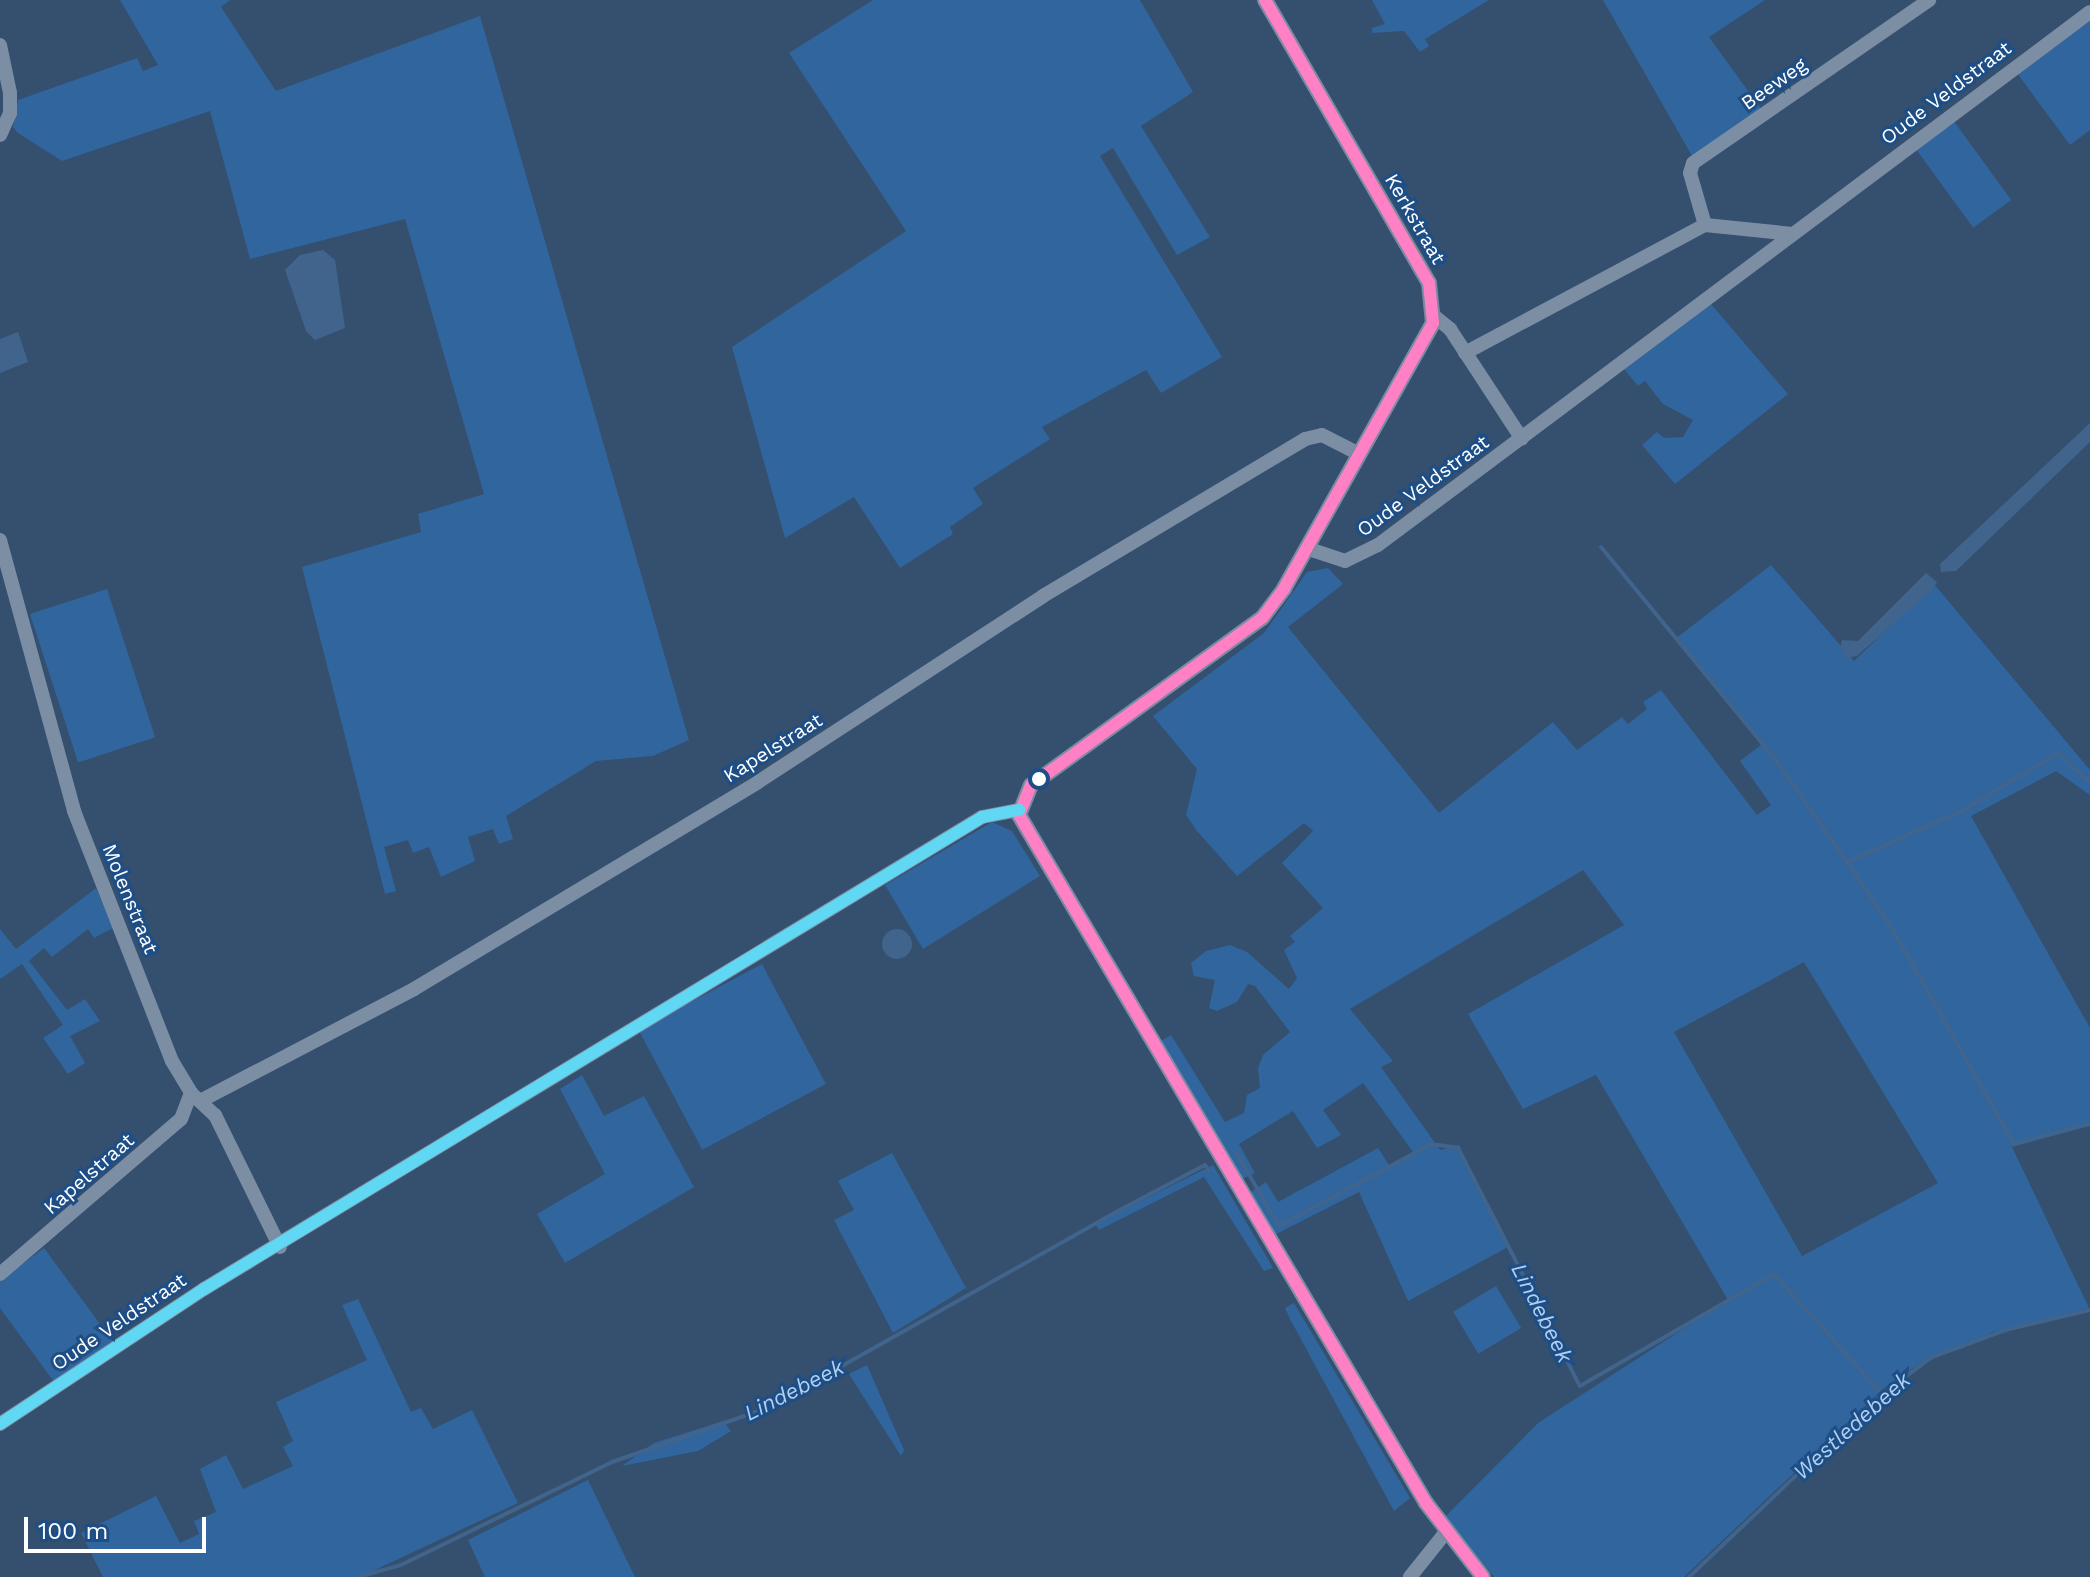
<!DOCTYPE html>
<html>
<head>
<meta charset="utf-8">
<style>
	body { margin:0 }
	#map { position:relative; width:2090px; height:1577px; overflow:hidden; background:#354f6e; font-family:"Work Sans",sans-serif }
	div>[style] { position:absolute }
	.green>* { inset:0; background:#31659d; transform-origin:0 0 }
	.water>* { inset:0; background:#41648c }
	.round { border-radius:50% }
	.stream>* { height:4px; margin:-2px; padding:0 2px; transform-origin:2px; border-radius:2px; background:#41648c }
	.minor>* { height:14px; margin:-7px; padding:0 7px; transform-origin:7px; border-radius:7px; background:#7c8ea4 }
	.major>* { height:16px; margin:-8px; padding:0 8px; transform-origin:8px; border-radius:8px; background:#7b8ba1 }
	.bus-1>* { height:12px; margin:-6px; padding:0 6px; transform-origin:6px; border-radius:6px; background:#ff80c5 }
	.bus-2>* { height:12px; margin:-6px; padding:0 6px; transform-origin:6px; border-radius:6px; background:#60d8f3 }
	.dots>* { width:22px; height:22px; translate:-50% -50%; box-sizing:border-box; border:4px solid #1d4e86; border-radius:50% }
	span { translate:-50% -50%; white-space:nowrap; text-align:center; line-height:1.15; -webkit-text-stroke:6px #1d4e86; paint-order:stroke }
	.street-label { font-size:20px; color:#fff }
	.water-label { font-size:22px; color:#b0d0f2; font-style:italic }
	.scale { position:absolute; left:24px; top:1517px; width:182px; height:36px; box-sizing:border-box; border:4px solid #fff; border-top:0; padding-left:10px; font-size:24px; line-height:28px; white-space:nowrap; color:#fff; -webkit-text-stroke:6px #1d4e86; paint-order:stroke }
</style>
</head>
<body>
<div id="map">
	<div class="green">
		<div style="clip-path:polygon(120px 0,230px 0,221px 7px,276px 91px,480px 16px,689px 740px,653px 756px,596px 761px,506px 816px,513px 839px,499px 844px,493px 829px,468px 837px,475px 861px,441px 877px,429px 847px,413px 853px,408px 840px,384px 847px,396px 891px,385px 894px,302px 567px,421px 532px,418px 514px,484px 494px,405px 219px,250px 259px,210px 111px,62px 161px,18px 133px,13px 127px,18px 100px,137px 58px,143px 71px,158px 65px)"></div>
		<div style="clip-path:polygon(873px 0,1140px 0,1193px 92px,1141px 126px,1210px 237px,1177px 255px,1113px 148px,1100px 156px,1222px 357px,1161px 393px,1146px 370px,1042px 427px,1050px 439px,973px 488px,983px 504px,950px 527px,953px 534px,900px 568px,854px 497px,785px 538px,732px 347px,906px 231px,789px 53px)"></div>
		<div style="clip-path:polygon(1372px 0,1489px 0,1425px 39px,1429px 46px,1420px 52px,1404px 31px,1372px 33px,1372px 28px,1385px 24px)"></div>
		<div style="clip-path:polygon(1603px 0,1765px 0,1709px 37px,1762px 110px,1692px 156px)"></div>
		<div style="clip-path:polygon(2090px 21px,2090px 130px,2070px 145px,2017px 73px)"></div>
		<div style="left:1953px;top:120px;width:99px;height:47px;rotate:54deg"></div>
		<div style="clip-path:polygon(1711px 304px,1788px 394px,1675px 484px,1642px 445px,1657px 432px,1664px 438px,1683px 437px,1693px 420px,1663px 404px,1645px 381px,1638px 386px,1624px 369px)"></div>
		<div style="clip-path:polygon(evenodd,1771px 565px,1854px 661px,1934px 584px,2090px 770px,2090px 795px,2056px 771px,1971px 816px,2090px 1028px,2090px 1126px,2012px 1147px,2089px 1308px,1993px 1332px,1919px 1364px,1884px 1388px,1684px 1577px,1494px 1577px,1445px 1517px,1538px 1423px,1728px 1300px,1596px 1075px,1523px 1109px,1468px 1014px,1624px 925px,1583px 870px,1350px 1009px,1393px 1061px,1381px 1067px,1440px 1150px,1459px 1145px,1508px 1247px,1408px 1301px,1359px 1192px,1276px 1234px,1251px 1192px,1266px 1182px,1278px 1202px,1378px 1148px,1389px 1165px,1413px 1152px,1363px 1083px,1323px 1110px,1341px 1135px,1317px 1148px,1293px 1111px,1239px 1144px,1255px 1173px,1242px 1179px,1159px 1042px,1171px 1035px,1225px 1122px,1244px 1113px,1247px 1095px,1260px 1088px,1258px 1068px,1263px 1055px,1290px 1032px,1255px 986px,1248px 984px,1237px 1002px,1217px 1011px,1209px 1008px,1215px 980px,1194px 976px,1191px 963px,1206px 951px,1230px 945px,1247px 952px,1289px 989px,1297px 978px,1284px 950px,1295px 942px,1290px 936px,1323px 908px,1282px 863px,1313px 831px,1304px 823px,1237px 876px,1197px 831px,1186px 815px,1197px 769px,1153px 716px,1264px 633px,1307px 572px,1328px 568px,1343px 584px,1288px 627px,1439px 813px,1553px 722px,1577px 750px,1622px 717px,1628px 724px,1647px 709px,1643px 702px,1661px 690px,1757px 815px,1771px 805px,1740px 761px,1761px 745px,1675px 639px,1771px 565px,1804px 962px,1938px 1183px,1802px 1256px,1674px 1032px,1804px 962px)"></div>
		<div style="left:107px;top:589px;width:156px;height:81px;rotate:72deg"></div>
		<div style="clip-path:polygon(992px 822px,1012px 831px,1040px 876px,923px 949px,885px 885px)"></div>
		<div style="clip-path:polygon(96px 888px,113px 928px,94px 938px,88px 929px,52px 957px,44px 948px,29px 961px,67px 1010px,85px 999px,100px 1021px,70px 1036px,85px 1063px,68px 1074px,43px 1038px,63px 1025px,22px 964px,0 979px,0 929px,16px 949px)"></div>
		<div style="left:762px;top:964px;width:136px;height:140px;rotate:62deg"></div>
		<div style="clip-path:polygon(582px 1075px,604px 1116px,644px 1096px,694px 1187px,565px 1263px,537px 1214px,605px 1174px,560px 1089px)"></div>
		<div style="clip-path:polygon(892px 1153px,966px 1288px,893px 1333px,834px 1220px,854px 1210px,838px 1181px)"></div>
		<div style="clip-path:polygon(1213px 1165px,1273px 1268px,1264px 1271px,1204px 1177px,1099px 1230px,1095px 1224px)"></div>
		<div style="clip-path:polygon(44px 1248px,114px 1343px,54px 1382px,0 1308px,0 1281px)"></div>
		<div style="left:1496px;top:1286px;width:49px;height:50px;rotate:59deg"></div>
		<div style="clip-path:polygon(358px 1299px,411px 1412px,421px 1408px,433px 1429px,472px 1410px,518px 1503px,360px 1577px,103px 1577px,81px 1533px,156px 1496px,180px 1543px,199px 1534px,194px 1521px,216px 1512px,200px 1469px,226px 1455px,243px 1489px,293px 1466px,283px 1447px,293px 1441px,276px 1402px,367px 1360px,342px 1305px)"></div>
		<div style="clip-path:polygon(1294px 1303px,1410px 1498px,1394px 1511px,1290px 1319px,1285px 1308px)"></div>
		<div style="clip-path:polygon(867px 1365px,904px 1450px,901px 1456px,849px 1374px)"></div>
		<div style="clip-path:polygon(723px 1421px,731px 1431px,698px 1451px,622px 1466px,654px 1443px)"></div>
		<div style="clip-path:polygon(588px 1480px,635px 1577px,485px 1577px,468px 1540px)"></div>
	</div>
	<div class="water">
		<div style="clip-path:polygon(323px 250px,335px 260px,345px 328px,315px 340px,306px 331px,285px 270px,300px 255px)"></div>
		<div style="clip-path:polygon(18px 332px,28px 362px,0 373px,0 339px)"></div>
		<div style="clip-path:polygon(2090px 423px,2090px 442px,1956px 571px,1941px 572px,1940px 564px)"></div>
		<div style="clip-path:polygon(1926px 573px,1937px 582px,1933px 589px,1857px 656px,1847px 658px,1840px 648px,1842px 640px,1858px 641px)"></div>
		<div class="round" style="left:882px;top:929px;width:30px;height:30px"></div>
	</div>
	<div class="stream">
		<div style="left:1601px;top:547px;width:274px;rotate:50.6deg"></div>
		<div style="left:1775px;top:759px;width:106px;rotate:55deg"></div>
		<div style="left:1836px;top:846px;width:102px;rotate:55.8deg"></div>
		<div style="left:1893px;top:930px;width:246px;rotate:60.5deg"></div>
		<div style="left:2014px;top:1144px;width:79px;rotate:-15.4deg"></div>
		<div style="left:1847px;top:862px;width:124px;rotate:-23.9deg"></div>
		<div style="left:1960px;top:812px;width:114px;rotate:-31deg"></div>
		<div style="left:2058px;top:753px;width:44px;rotate:43.2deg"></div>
		<div style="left:1237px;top:1154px;width:83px;rotate:59.7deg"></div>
		<div style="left:1279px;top:1226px;width:173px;rotate:-28.3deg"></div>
		<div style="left:1431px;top:1144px;width:27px;rotate:8deg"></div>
		<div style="left:1458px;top:1148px;width:267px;rotate:62.9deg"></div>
		<div style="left:1580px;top:1386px;width:224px;rotate:-30deg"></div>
		<div style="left:1774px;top:1274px;width:161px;rotate:48deg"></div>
		<div style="left:358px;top:1577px;width:45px;rotate:-15.6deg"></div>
		<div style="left:401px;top:1565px;width:235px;rotate:-26deg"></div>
		<div style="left:612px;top:1462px;width:164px;rotate:-19.2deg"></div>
		<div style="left:767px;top:1408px;width:405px;rotate:-29.3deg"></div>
		<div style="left:1120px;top:1210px;width:96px;rotate:-27.9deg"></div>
		<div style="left:1205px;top:1165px;width:7px;rotate:56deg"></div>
		<div style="left:1689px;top:1577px;width:266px;rotate:-43.5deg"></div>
		<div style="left:1882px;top:1394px;width:62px;rotate:-36.5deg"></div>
		<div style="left:1932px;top:1357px;width:82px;rotate:-20deg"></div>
		<div style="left:2009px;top:1329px;width:83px;rotate:-13.2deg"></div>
	</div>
	<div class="minor">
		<div style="left:0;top:45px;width:49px;rotate:78.2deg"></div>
		<div style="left:10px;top:93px;width:20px;rotate:90deg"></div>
		<div style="left:10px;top:113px;width:24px;rotate:114deg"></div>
		<div style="left:1705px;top:225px;width:88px;rotate:5.8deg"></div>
		<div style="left:1434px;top:316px;width:21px;rotate:39deg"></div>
		<div style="left:1450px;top:329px;width:131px;rotate:56.8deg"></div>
		<div style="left:1465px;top:353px;width:272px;rotate:-28.1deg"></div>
		<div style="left:1705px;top:225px;width:54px;rotate:-106.1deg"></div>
		<div style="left:1690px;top:173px;width:10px;rotate:-73deg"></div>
		<div style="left:1693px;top:163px;width:287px;rotate:-34.6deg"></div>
		<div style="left:0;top:540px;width:281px;rotate:74.7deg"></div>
		<div style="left:74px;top:811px;width:269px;rotate:68.6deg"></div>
		<div style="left:172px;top:1061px;width:37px;rotate:59deg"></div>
		<div style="left:191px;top:1093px;width:33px;rotate:43deg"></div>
		<div style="left:215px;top:1115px;width:147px;rotate:63.8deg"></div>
		<div style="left:1306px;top:548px;width:41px;rotate:18.4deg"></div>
		<div style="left:1345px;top:561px;width:37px;rotate:-26deg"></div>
		<div style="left:1378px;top:545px;width:889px;rotate:-36.82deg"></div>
		<div style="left:202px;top:1100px;width:239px;rotate:-27.6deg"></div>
		<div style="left:414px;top:989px;width:401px;rotate:-31deg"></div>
		<div style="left:758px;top:782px;width:340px;rotate:-33.1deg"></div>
		<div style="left:1043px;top:596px;width:305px;rotate:-30.9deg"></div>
		<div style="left:1305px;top:439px;width:17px;rotate:-13deg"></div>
		<div style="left:1322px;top:435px;width:39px;rotate:27deg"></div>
		<div style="left:0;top:1274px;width:238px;rotate:-40.6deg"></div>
		<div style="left:181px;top:1119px;width:28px;rotate:-69deg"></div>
		<div style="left:0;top:1424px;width:245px;rotate:-33.5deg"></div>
		<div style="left:204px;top:1289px;width:910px;rotate:-31.24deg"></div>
		<div style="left:982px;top:817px;width:38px;rotate:-11deg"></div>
		<div style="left:1410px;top:1577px;width:58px;rotate:-51.3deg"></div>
	</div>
	<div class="major">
		<div style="left:1265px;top:0;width:327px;rotate:59.9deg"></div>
		<div style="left:1429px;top:283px;width:40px;rotate:84.3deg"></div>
		<div style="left:1433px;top:323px;width:305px;rotate:119.3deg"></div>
		<div style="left:1284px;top:589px;width:36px;rotate:127deg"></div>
		<div style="left:1262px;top:618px;width:285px;rotate:144.1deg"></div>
		<div style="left:1031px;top:785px;width:32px;rotate:112deg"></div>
		<div style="left:1019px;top:815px;width:799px;rotate:59.39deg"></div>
		<div style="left:1426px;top:1503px;width:93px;rotate:52.4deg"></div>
	</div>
	<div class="bus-1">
		<div style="left:1265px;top:0;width:327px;rotate:59.9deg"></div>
		<div style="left:1429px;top:283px;width:40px;rotate:84.3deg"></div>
		<div style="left:1433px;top:323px;width:305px;rotate:119.3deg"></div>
		<div style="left:1284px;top:589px;width:36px;rotate:127deg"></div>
		<div style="left:1262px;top:618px;width:285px;rotate:144.1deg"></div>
		<div style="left:1031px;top:785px;width:32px;rotate:112deg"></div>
		<div style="left:1019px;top:815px;width:799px;rotate:59.39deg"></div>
		<div style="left:1426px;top:1503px;width:93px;rotate:52.4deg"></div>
	</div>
	<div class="bus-2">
		<div style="left:0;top:1424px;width:245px;rotate:-33.5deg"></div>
		<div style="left:204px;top:1289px;width:910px;rotate:-31.24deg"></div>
		<div style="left:982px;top:817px;width:38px;rotate:-11deg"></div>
	</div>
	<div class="dots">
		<div style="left:1039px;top:779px;background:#fff"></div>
	</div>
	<div class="street-label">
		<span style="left:1774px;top:84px;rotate:-35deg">Beeweg</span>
		<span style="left:1946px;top:93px;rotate:-37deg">Oude Veldstraat</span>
		<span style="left:1415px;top:219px;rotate:60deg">Kerkstraat</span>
		<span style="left:1423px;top:486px;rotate:-36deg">Oude Veldstraat</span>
		<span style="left:773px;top:748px;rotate:-32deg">Kapelstraat</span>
		<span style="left:130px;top:899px;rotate:68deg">Molenstraat</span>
		<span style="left:89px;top:1174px;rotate:-41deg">Kapelstraat</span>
		<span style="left:119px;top:1322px;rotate:-34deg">Oude Veldstraat</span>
	</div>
	<div class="water-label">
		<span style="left:1542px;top:1313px;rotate:63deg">Lindebeek</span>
		<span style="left:794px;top:1390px;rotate:-27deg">Lindebeek</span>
		<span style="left:1852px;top:1426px;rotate:-42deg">Westledebeek</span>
	</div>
	<div class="scale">100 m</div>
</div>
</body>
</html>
